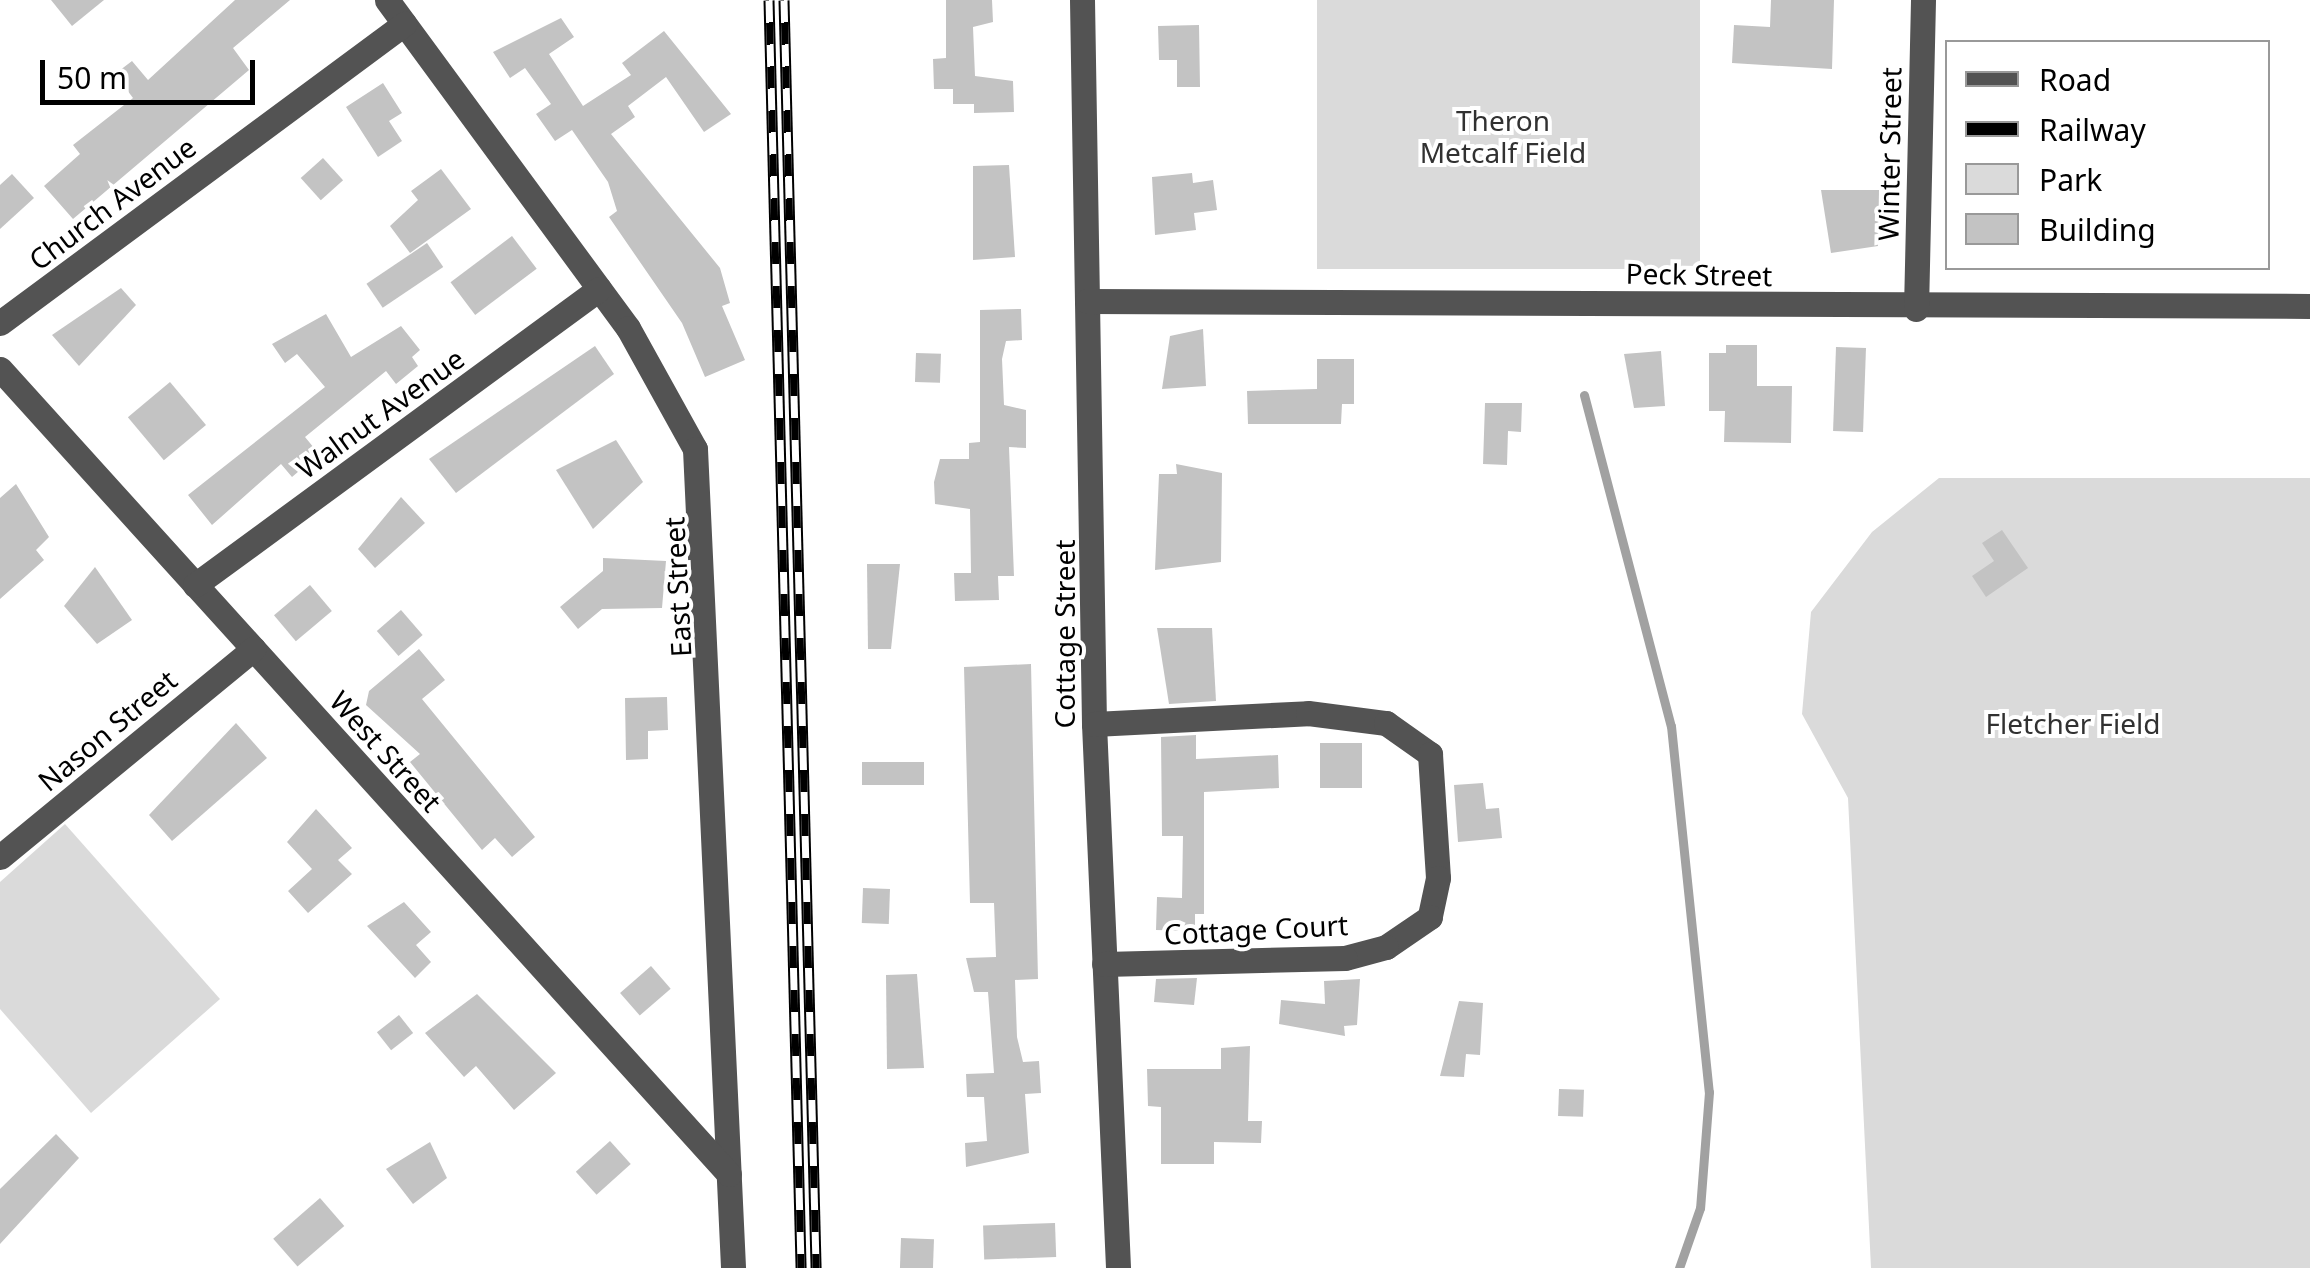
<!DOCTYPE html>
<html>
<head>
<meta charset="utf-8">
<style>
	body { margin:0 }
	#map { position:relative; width:2310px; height:1268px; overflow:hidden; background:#fff; font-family:"Noto Sans",sans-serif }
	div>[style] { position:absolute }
	.green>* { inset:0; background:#dadada; transform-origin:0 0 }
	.stream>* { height:9px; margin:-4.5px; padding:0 4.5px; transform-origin:4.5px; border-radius:4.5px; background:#a1a1a1 }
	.building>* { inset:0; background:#c3c3c3; transform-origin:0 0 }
	.minor>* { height:25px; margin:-12.5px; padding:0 12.5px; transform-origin:12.5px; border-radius:12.5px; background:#535353 }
	.rail>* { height:11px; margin-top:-5.5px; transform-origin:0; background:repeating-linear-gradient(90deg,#fff 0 22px,#000 0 44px); box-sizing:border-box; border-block:2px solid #000 }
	span { translate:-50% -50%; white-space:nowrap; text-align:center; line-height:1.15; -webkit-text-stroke:8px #fff; paint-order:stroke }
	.park-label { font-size:28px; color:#313131 }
	.street-label { font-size:28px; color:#000 }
	.legend { position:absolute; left:1945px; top:40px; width:325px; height:230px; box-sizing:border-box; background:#fff; border:2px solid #999; margin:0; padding:12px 18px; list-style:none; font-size:30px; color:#000 }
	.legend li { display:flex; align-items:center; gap:20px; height:50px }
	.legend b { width:50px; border:2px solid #999 }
	.scale { position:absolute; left:40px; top:60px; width:215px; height:45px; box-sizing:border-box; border:5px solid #000; border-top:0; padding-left:12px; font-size:30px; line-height:35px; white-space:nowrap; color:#000; -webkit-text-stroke:8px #fff; paint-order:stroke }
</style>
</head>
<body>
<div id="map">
	<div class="green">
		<div style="left:1317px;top:0;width:383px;height:269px"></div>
		<div style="clip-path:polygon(1939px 478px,2310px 478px,2310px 1268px,1871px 1268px,1848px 798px,1802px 714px,1811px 612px,1872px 532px)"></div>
		<div style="clip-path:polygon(65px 824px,220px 999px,91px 1113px,0 1009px,0 882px)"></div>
	</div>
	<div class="stream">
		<div style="left:1584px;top:395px;width:342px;rotate:75.3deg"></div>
		<div style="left:1671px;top:726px;width:368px;rotate:84.1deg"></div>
		<div style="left:1709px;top:1092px;width:116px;rotate:94.4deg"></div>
		<div style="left:1700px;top:1208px;width:64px;rotate:109.3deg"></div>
	</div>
	<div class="building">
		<div style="clip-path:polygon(51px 0,104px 0,72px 26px)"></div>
		<div style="clip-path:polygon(235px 0,290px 0,233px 48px,249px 70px,73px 219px,44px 186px,80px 154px,73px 145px,133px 98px,115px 74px,132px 61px,148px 80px)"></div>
		<div style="clip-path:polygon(946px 0,992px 0,993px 22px,973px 27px,975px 76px,1013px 81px,1014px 112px,974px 113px,974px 104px,953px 104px,953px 89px,934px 89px,933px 59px,946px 58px)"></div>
		<div style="clip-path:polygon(1771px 0,1834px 0,1832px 69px,1732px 63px,1734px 25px,1770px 27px)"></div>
		<div style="clip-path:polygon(561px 18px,574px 37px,549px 54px,583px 106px,631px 75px,622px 63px,664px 31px,731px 114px,704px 132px,666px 77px,628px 106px,635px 117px,611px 134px,720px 268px,730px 303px,722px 306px,745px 360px,705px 377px,682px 323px,609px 217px,617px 211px,608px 182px,572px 130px,555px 141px,536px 114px,551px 104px,525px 68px,510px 78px,493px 52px)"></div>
		<div style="clip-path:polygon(1199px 25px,1200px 87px,1177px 87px,1177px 60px,1159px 60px,1158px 26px)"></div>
		<div style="clip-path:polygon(383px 83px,402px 113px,389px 121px,402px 141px,378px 157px,346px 107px)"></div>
		<div style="left:323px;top:158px;width:30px;height:30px;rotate:48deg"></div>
		<div style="clip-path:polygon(1009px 165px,1015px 257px,973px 260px,973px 166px)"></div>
		<div style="clip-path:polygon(441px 169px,471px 209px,410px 253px,390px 226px,418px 200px,411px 191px)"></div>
		<div style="clip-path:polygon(1192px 173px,1193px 183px,1213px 180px,1217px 210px,1194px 213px,1196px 230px,1155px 235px,1152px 177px)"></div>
		<div style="clip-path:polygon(12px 174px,34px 198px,0 229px,0 185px)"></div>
		<div style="clip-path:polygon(1821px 190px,1879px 190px,1878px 246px,1831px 253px)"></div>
		<div style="left:512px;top:236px;width:41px;height:77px;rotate:53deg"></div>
		<div style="left:427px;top:243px;width:29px;height:73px;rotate:56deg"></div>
		<div style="clip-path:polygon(121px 288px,136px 305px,79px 366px,52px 335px)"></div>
		<div style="clip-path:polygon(1021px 309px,1022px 340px,1006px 341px,1002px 359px,1004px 405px,1026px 410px,1026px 448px,1009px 447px,1014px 576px,998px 576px,999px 600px,955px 601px,954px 573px,971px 573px,970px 509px,935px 504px,934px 482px,940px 459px,969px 459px,969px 443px,980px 442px,980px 310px)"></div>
		<div style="clip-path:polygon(326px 314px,351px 357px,401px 326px,420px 350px,412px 357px,418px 366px,396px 384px,386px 371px,305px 437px,319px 454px,292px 477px,281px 464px,212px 525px,188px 495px,325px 387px,297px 354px,285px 363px,272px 344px)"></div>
		<div style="clip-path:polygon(1203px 329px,1206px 386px,1162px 389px,1170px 336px)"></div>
		<div style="clip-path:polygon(1726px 345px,1757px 345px,1757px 386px,1792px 386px,1791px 443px,1724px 442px,1725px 411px,1709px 411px,1709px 353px,1726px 353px)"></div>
		<div style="clip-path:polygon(595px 346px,614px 374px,456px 493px,429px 459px)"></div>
		<div style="left:1836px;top:347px;width:30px;height:84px;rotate:2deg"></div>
		<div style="clip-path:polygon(1661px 351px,1665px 406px,1634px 408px,1624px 354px)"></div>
		<div style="left:916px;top:353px;width:25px;height:29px;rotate:2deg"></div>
		<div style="clip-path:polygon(1317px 359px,1354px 359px,1354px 404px,1342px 404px,1341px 424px,1248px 424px,1247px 391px,1317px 389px)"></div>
		<div style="left:170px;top:382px;width:56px;height:55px;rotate:50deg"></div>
		<div style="clip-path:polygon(1485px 403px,1522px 403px,1521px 432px,1508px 431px,1507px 465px,1483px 464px)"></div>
		<div style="clip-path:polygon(616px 440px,643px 482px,593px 529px,556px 470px)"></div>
		<div style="clip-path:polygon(1176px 464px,1222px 473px,1221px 562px,1155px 570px,1159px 474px,1177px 474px)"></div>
		<div style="clip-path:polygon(16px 484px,49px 537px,36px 550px,44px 560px,0 599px,0 498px)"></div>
		<div style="clip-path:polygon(401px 497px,425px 523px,375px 568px,358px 549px)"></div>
		<div style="clip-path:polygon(2002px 530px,2028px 568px,1986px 597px,1972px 576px,1994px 561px,1982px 543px)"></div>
		<div style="clip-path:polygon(603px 558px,666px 561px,662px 608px,602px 609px,578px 629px,560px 607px,603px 571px)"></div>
		<div style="clip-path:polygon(867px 564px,900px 564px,891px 649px,868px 649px)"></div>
		<div style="clip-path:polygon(95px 567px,132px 620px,97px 644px,64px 606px)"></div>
		<div style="left:310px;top:585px;width:34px;height:47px;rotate:50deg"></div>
		<div style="left:401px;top:610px;width:33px;height:32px;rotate:49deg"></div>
		<div style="clip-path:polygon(1157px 628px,1212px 628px,1216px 701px,1169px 704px)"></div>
		<div style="clip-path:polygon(419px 649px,445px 680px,422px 699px,535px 837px,512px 857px,495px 838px,482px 850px,410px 762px,420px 754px,366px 705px,369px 691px)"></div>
		<div style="clip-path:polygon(1031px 664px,1038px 979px,1015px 980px,1017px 1037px,1023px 1062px,1039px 1061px,1041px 1093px,1025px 1094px,1029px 1153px,966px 1167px,965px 1143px,987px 1141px,984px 1097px,967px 1097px,966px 1074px,994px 1073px,988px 992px,974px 992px,966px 958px,996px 957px,994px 903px,970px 903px,964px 667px)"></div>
		<div style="clip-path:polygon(667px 697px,668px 730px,648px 731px,648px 759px,626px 760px,625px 698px)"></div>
		<div style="clip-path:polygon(236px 723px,267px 758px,172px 841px,149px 815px)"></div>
		<div style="clip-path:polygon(1196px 735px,1196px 759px,1278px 755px,1279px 788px,1204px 792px,1204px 914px,1195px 914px,1195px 931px,1156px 930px,1157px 897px,1182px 898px,1183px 836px,1162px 836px,1161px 737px)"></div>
		<div style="left:1320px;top:743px;width:42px;height:45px"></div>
		<div style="left:924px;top:762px;width:23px;height:62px;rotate:90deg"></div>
		<div style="clip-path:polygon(1483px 783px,1486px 809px,1499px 808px,1502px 838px,1458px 842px,1454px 785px)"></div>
		<div style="clip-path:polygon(316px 809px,352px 848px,338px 860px,352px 874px,308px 913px,288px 891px,312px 869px,287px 842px)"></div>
		<div style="left:863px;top:888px;width:27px;height:35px;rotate:2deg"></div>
		<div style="clip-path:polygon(404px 902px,431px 932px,416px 945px,431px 962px,415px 978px,367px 926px)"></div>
		<div style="left:651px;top:966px;width:30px;height:41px;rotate:49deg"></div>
		<div style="clip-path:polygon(917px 974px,924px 1068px,887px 1069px,886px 975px)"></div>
		<div style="clip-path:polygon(1197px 978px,1194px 1005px,1154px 1002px,1156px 979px)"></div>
		<div style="clip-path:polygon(1360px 979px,1357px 1025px,1344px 1026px,1345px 1036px,1279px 1024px,1281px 1000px,1325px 1004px,1324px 981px)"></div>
		<div style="clip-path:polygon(477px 994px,556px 1073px,514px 1110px,476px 1066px,464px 1077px,425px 1033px)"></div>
		<div style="clip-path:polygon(1459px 1001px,1483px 1003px,1480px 1055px,1466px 1054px,1464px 1077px,1440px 1076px)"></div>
		<div style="left:399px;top:1015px;width:23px;height:28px;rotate:52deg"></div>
		<div style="clip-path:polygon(1250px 1046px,1248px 1121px,1262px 1121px,1261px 1143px,1214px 1142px,1214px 1164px,1161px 1164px,1161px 1107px,1148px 1106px,1147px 1069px,1221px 1069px,1221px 1048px)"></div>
		<div style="left:1559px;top:1089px;width:25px;height:27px;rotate:2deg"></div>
		<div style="clip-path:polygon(56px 1134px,79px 1158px,0 1244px,0 1189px)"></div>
		<div style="left:610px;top:1141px;width:31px;height:46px;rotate:48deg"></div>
		<div style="clip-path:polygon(430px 1142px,447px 1178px,413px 1204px,386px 1169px)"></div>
		<div style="left:320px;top:1198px;width:37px;height:62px;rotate:49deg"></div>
		<div style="left:1055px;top:1223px;width:34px;height:72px;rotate:88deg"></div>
		<div style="left:901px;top:1238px;width:33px;height:30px;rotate:2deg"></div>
	</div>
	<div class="minor">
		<div style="left:387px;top:0;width:407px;rotate:53.7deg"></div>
		<div style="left:628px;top:328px;width:138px;rotate:61deg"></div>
		<div style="left:695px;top:449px;width:820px;rotate:87.34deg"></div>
		<div style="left:1082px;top:0;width:724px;rotate:89.05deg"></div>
		<div style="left:1094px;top:724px;width:545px;rotate:87.47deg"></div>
		<div style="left:1087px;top:301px;width:1223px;rotate:0.23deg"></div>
		<div style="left:1916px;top:309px;width:309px;rotate:-88.7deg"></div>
		<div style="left:0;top:323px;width:503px;rotate:-36.51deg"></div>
		<div style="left:0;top:369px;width:1086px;rotate:47.84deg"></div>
		<div style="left:195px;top:585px;width:501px;rotate:-36.23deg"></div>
		<div style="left:1094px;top:724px;width:214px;rotate:-2.9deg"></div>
		<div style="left:1308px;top:713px;width:79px;rotate:7.3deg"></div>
		<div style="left:1386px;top:723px;width:54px;rotate:35.2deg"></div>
		<div style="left:1430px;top:754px;width:124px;rotate:86.3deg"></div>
		<div style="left:1438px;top:878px;width:40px;rotate:102deg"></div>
		<div style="left:1430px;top:917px;width:53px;rotate:145.7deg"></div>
		<div style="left:1386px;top:947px;width:42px;rotate:165deg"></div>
		<div style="left:1345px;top:958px;width:241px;rotate:178.6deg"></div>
		<div style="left:0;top:857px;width:328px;rotate:-39.4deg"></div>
	</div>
	<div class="rail">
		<div style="left:769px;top:0;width:1268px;rotate:88.55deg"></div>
		<div style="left:784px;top:0;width:1268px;rotate:88.55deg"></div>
	</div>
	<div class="park-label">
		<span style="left:1503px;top:136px">Theron<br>Metcalf Field</span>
		<span style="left:2073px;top:723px">Fletcher Field</span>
	</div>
	<div class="street-label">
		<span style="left:1889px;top:154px;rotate:-89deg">Winter Street</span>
		<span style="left:112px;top:203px;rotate:-37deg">Church Avenue</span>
		<span style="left:1699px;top:274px;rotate:1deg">Peck Street</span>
		<span style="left:380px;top:413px;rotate:-36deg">Walnut Avenue</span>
		<span style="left:677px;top:587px;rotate:-93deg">East Street</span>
		<span style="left:1064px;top:634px;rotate:-90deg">Cottage Street</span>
		<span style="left:107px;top:730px;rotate:-40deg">Nason Street</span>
		<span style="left:386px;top:751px;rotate:48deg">West Street</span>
		<span style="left:1256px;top:929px;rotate:-3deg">Cottage Court</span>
	</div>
	<ul class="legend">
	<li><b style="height:12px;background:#535353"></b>Road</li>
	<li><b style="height:12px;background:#000"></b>Railway</li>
	<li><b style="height:28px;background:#dadada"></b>Park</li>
	<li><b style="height:28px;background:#c3c3c3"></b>Building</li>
	</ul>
	<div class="scale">50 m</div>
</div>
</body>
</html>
